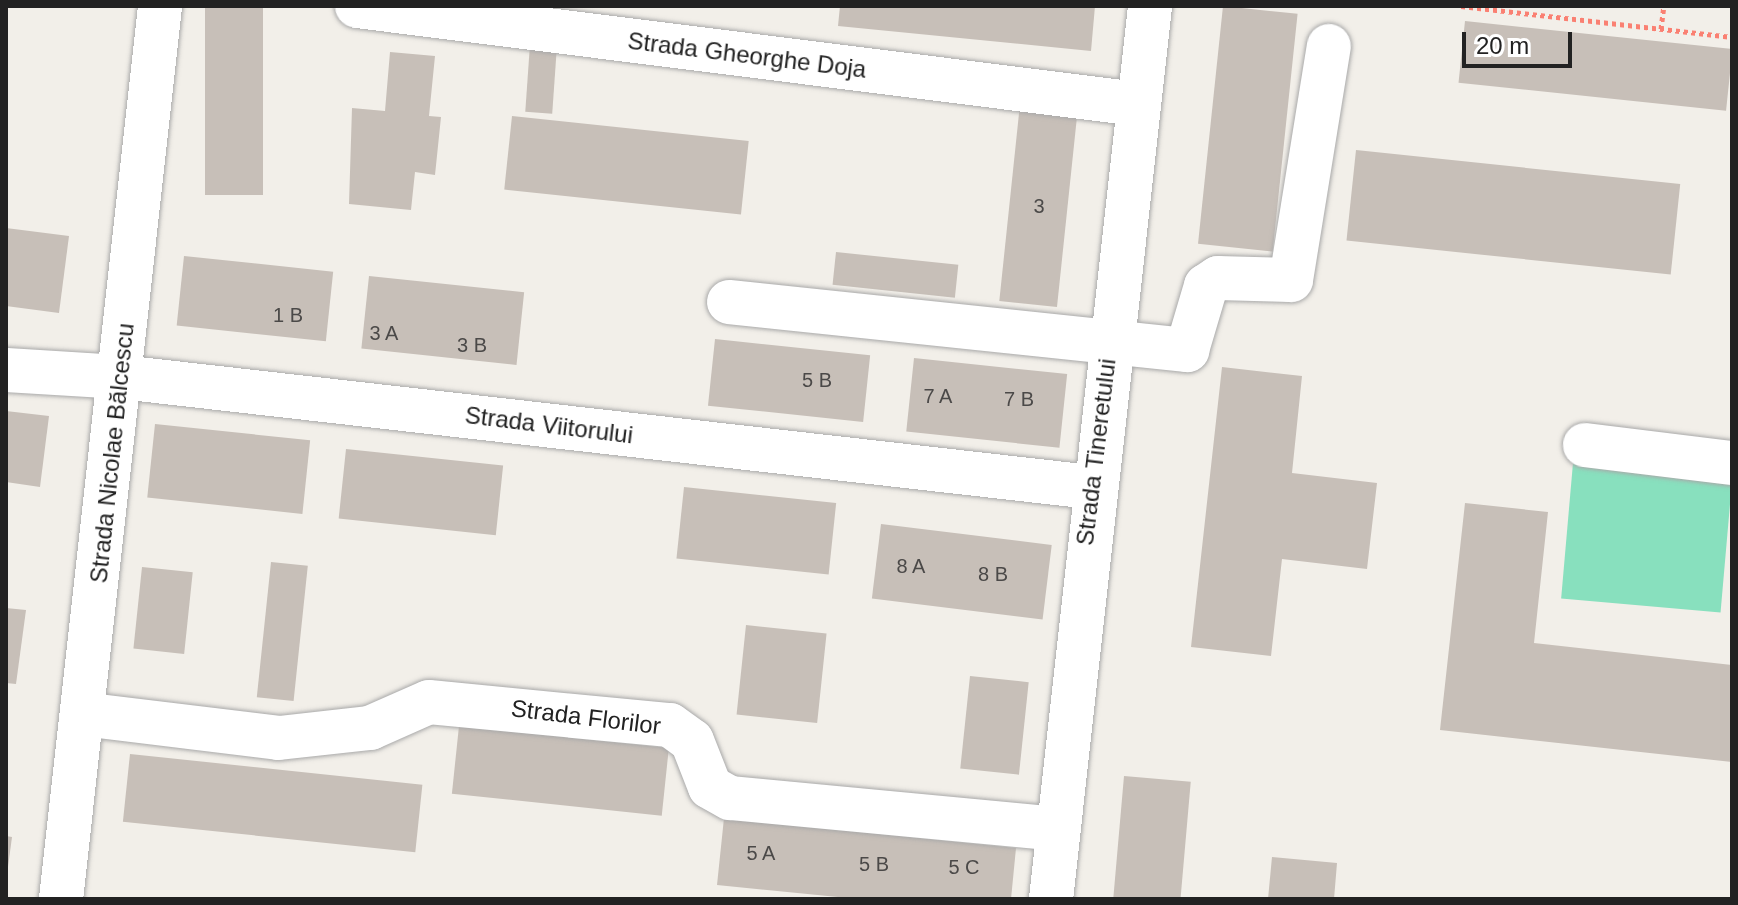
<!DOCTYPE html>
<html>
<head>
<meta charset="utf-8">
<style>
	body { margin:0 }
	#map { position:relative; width:1738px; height:905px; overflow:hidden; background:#f2efe9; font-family:Arial,sans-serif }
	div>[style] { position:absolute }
	.pitch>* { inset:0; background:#88e0be; transform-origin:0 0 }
	.building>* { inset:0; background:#c7bfb8; transform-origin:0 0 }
	.path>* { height:5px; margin-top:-2.5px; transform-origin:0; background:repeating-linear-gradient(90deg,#fa8072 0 4px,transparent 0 8px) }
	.roads { filter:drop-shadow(0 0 2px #a9a9a9) drop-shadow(0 0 2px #a9a9a9) }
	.minor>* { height:44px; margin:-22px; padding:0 22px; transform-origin:22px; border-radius:22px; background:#fff }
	span { translate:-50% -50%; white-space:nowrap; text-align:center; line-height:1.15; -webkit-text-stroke:6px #fff; paint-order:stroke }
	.number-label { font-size:20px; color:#4b4948 }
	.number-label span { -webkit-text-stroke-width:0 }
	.street-label { font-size:24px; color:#222 }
	.frame { position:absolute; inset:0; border:8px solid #222; pointer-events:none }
	.scale { position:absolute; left:1462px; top:32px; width:110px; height:36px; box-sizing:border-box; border:4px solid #222; border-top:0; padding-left:10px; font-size:24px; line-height:28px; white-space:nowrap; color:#222; -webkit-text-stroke:6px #fff; paint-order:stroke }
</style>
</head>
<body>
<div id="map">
	<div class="pitch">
		<div style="left:1573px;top:463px;width:160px;height:136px;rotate:5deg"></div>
	</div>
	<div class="building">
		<div style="left:205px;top:6px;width:58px;height:189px"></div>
		<div style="clip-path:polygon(840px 6px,1095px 6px,1091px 51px,838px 26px)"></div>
		<div style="left:1223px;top:6px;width:75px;height:239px;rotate:6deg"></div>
		<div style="left:1465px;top:21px;width:269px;height:62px;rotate:6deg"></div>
		<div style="left:531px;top:30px;width:27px;height:82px;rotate:4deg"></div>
		<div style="clip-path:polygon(390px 52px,435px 56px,429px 116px,441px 117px,435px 175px,415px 172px,411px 210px,349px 204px,352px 108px,385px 111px)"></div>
		<div style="left:1020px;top:104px;width:58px;height:198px;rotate:6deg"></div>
		<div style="left:512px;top:116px;width:238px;height:74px;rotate:6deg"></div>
		<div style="left:1356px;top:150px;width:326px;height:91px;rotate:6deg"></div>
		<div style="clip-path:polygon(6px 228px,69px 236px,59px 313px,6px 306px)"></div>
		<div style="left:836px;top:252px;width:123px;height:33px;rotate:6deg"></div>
		<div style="left:184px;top:256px;width:150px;height:70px;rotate:6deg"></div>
		<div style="left:369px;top:276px;width:156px;height:73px;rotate:6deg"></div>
		<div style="left:715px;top:339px;width:156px;height:67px;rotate:6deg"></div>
		<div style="left:914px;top:358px;width:154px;height:74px;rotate:6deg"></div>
		<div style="clip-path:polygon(1222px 367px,1302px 376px,1292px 473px,1377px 483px,1367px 569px,1282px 559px,1271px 656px,1191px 647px)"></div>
		<div style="clip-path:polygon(6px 411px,49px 416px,40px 487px,6px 482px)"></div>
		<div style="left:155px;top:424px;width:156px;height:74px;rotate:6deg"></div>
		<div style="left:346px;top:449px;width:158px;height:70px;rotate:6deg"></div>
		<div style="left:684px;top:487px;width:153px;height:72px;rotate:6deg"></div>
		<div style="clip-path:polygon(1465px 503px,1548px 512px,1534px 643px,1732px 665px,1732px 762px,1440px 730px)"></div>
		<div style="left:881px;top:524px;width:172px;height:75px;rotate:7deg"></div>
		<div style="left:271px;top:562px;width:37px;height:136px;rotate:6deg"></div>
		<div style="left:142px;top:567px;width:51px;height:82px;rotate:6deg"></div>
		<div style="clip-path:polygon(6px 608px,26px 610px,16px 684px,6px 683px)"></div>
		<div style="left:746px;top:625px;width:81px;height:90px;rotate:6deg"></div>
		<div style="left:970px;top:676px;width:59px;height:93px;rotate:6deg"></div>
		<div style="left:459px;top:726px;width:211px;height:68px;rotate:6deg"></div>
		<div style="left:130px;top:754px;width:294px;height:68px;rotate:6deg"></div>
		<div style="left:1124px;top:776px;width:67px;height:123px;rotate:5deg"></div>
		<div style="clip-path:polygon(724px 818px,1016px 848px,1011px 899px,858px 899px,717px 885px)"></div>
		<div style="clip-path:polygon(6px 836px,12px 837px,8px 867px,6px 867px)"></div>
		<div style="clip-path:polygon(1272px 857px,1337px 863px,1334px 899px,1268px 899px)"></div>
	</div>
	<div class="path">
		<div style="left:1461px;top:6px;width:273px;rotate:6.5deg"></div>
		<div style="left:1661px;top:29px;width:23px;rotate:-83deg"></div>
	</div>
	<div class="roads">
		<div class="minor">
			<div style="left:357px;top:6px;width:786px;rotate:7.16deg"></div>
			<div style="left:729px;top:302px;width:461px;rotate:6deg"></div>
			<div style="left:1187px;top:350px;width:67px;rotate:-73.5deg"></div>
			<div style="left:1206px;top:286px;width:14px;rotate:-34deg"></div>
			<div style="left:1218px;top:278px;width:73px;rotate:1.6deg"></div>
			<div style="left:1291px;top:280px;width:237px;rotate:-80.8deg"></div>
			<div style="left:6px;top:370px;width:115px;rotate:3.5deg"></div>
			<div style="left:121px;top:377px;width:976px;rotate:6.47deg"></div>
			<div style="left:1585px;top:445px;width:148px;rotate:7deg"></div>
			<div style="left:82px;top:714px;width:198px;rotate:6.9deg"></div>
			<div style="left:279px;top:738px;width:92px;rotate:-6.3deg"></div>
			<div style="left:370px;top:728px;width:64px;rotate:-23.8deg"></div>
			<div style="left:429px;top:702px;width:242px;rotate:5.5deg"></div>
			<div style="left:670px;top:725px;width:27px;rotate:36deg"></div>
			<div style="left:692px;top:741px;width:49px;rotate:68.6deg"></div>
			<div style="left:710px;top:787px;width:23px;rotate:29deg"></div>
			<div style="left:730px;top:798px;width:328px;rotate:5.4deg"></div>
			<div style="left:61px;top:899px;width:898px;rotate:-83.67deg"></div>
			<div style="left:1051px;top:899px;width:898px;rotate:-83.67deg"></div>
		</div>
	</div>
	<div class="number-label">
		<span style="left:1039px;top:206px">3</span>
		<span style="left:288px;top:315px">1 B</span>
		<span style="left:384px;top:333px">3 A</span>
		<span style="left:472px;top:345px">3 B</span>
		<span style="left:817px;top:380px">5 B</span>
		<span style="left:938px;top:396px">7 A</span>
		<span style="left:1019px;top:399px">7 B</span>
		<span style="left:911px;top:566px">8 A</span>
		<span style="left:993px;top:574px">8 B</span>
		<span style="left:761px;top:853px">5 A</span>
		<span style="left:874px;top:864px">5 B</span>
		<span style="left:964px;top:867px">5 C</span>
	</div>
	<div class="street-label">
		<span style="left:747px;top:55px;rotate:7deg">Strada Gheorghe Doja</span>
		<span style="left:549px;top:425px;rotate:7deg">Strada Viitorului</span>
		<span style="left:1096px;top:452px;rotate:-83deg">Strada Tineretului</span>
		<span style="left:112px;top:453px;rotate:-84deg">Strada Nicolae Bălcescu</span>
		<span style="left:586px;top:717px;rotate:7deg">Strada Florilor</span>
	</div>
	<div class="frame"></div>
	<div class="scale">20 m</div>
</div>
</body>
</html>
